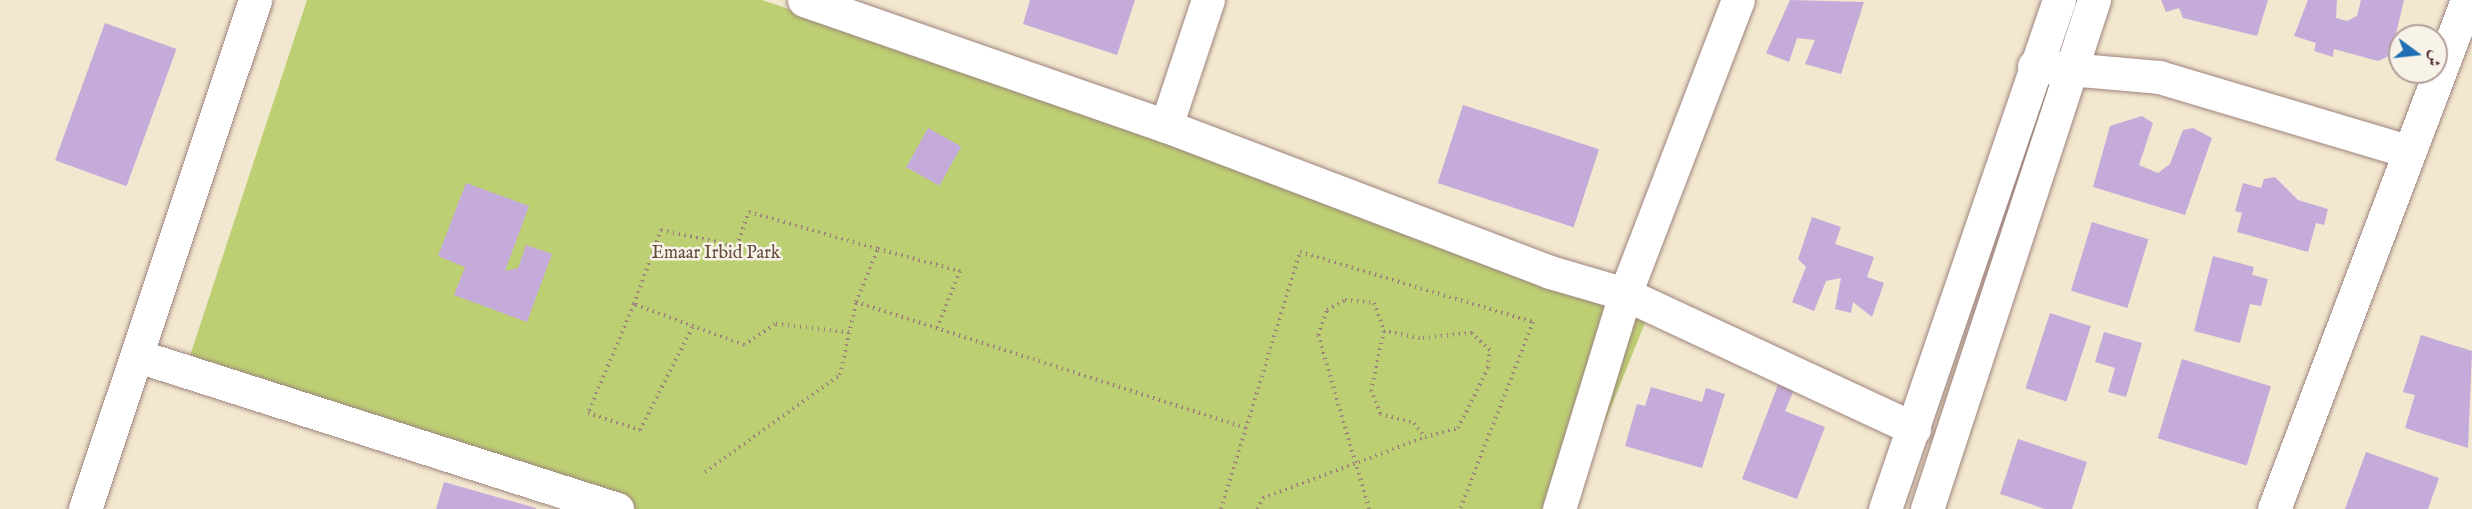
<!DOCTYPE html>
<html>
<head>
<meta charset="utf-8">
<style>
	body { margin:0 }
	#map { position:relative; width:2472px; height:509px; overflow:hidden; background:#f2e7cf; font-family:"IM FELL English",Amiri,serif }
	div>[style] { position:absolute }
	.green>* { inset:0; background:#bdcf73 }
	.building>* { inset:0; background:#c4abda; transform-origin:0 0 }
	.path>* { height:4px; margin-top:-2px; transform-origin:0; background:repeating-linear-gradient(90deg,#9e837d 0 1.5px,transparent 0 6px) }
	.roads { filter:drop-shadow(0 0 2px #9e837d) drop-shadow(0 0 2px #9e837d) }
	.street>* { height:33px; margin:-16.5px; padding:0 16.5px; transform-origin:16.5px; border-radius:16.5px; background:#fff }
	.secondary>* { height:33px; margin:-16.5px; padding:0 16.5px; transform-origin:16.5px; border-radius:16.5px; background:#fff }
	span { translate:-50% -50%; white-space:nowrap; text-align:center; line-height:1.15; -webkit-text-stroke:5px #f7f3e8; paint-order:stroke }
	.park-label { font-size:18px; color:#674b3d }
	.north { position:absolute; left:2388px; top:24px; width:60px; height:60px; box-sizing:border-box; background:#f7f3e8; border:2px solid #b29e9c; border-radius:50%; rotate:105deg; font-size:16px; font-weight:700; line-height:24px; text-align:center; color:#4a1f2b }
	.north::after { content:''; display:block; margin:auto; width:21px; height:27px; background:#1f6fb2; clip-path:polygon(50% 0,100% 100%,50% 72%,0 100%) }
</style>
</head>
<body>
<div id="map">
	<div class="green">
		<div style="clip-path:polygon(307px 0,762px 0,1653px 303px,1570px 509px,624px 509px,182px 380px)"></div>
	</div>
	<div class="building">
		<div style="clip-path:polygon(1030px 0,1135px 0,1117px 55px,1023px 24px)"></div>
		<div style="clip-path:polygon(1790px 0,1864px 2px,1841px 74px,1805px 64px,1815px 40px,1797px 38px,1789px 62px,1766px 53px)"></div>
		<div style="clip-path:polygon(2161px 0,2268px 0,2257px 36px,2183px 18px,2179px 8px,2166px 12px)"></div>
		<div style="clip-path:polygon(2308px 0,2337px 0,2336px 18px,2347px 21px,2357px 16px,2361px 0,2404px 0,2391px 55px,2378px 61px,2334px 49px,2333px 57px,2314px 51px,2316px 43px,2294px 36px)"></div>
		<div style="left:105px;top:23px;width:76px;height:146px;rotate:20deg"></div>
		<div style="left:1463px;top:105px;width:143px;height:82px;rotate:18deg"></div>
		<div style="clip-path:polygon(2142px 116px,2153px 123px,2139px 165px,2158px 173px,2170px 164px,2183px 130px,2193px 128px,2212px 138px,2185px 215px,2093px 187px,2110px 126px)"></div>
		<div style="left:928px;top:128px;width:38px;height:45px;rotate:29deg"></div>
		<div style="clip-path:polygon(2275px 177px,2298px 200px,2328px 209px,2324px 225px,2316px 223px,2308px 252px,2237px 232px,2242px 213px,2235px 211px,2243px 183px,2261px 188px,2264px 179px)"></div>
		<div style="clip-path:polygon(466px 183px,529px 206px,505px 271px,518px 268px,526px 245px,552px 254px,527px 322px,454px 295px,465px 267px,438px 256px)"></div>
		<div style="clip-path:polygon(1812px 217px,1841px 227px,1835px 244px,1874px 257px,1867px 277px,1884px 283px,1872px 317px,1853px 302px,1851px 313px,1835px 309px,1841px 278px,1826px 281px,1814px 311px,1792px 302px,1806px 267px,1798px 259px)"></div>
		<div style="left:2092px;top:222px;width:59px;height:72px;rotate:17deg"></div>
		<div style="clip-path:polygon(2213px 256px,2254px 267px,2252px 275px,2268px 279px,2261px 306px,2250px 304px,2240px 343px,2194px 331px)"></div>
		<div style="left:2050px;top:313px;width:43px;height:79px;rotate:18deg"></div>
		<div style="clip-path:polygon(2104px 332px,2142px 343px,2126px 397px,2108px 392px,2115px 368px,2095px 362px)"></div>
		<div style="clip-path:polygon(2421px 335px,2472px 351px,2468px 448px,2405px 428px,2415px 395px,2403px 392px)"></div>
		<div style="left:2182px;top:359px;width:93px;height:83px;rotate:17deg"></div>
		<div style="clip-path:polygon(1781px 377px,1795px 387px,1785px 411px,1825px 427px,1797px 499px,1742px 479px)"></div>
		<div style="clip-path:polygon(1651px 387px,1702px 402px,1706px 388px,1725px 394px,1702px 468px,1625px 446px,1637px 404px,1645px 406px)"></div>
		<div style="clip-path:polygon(2018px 439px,2087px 462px,2072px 509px,2045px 509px,2000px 494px)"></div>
		<div style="clip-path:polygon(2366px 452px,2439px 478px,2428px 509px,2345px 509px)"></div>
		<div style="clip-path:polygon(444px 482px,536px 508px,536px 509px,436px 509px)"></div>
	</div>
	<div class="path">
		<div style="left:856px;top:302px;width:57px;rotate:-67.5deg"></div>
		<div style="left:878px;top:249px;width:85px;rotate:15deg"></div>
		<div style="left:960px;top:271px;width:61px;rotate:112deg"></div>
		<div style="left:634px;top:304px;width:118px;rotate:112.9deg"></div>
		<div style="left:588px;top:413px;width:55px;rotate:18.1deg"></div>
		<div style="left:640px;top:430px;width:117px;rotate:-63deg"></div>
		<div style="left:849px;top:332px;width:74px;rotate:-173.8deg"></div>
		<div style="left:775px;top:324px;width:37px;rotate:146deg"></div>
		<div style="left:744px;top:345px;width:117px;rotate:-159.6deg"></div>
		<div style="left:634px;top:304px;width:79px;rotate:-70deg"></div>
		<div style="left:661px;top:230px;width:78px;rotate:11.9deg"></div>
		<div style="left:737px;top:246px;width:36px;rotate:-71deg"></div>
		<div style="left:749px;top:212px;width:134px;rotate:16deg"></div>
		<div style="left:705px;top:472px;width:166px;rotate:-35.7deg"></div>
		<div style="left:840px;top:375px;width:75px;rotate:-77.6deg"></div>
		<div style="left:856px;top:302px;width:410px;rotate:17.9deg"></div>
		<div style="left:1221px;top:509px;width:269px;rotate:-72.9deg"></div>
		<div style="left:1300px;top:252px;width:243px;rotate:16.7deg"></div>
		<div style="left:1533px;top:322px;width:201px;rotate:111.3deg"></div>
		<div style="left:1257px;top:509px;width:13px;rotate:-61deg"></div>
		<div style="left:1263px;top:498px;width:173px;rotate:-20.6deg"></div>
		<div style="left:1369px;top:509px;width:181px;rotate:-106.3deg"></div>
		<div style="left:1318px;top:335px;width:27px;rotate:-70deg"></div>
		<div style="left:1327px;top:310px;width:21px;rotate:-29deg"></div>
		<div style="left:1345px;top:300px;width:29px;rotate:6deg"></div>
		<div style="left:1374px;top:303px;width:30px;rotate:70deg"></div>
		<div style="left:1384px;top:331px;width:60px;rotate:102.4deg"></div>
		<div style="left:1371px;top:390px;width:26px;rotate:69deg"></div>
		<div style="left:1380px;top:414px;width:35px;rotate:15deg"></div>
		<div style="left:1414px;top:423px;width:18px;rotate:52deg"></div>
		<div style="left:1425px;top:437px;width:34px;rotate:-15deg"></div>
		<div style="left:1458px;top:428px;width:67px;rotate:-63.4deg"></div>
		<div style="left:1488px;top:368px;width:18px;rotate:-84deg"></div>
		<div style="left:1490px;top:350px;width:25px;rotate:-137deg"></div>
		<div style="left:1472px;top:333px;width:52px;rotate:174.5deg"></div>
		<div style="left:1420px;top:338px;width:37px;rotate:-169deg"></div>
	</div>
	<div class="roads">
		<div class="street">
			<div style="left:804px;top:0;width:383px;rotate:19.2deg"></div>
			<div style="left:1166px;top:126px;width:411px;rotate:20.8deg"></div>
			<div style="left:1550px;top:272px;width:78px;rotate:16.3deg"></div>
			<div style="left:1625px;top:294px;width:319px;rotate:25deg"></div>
			<div style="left:2034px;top:66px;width:125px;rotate:5deg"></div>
			<div style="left:2159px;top:77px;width:260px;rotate:16.6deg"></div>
			<div style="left:1166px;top:126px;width:133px;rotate:-71.6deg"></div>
			<div style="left:138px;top:356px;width:503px;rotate:17.71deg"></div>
			<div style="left:85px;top:509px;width:537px;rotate:-71.53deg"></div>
			<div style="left:1559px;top:509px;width:225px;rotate:-72.9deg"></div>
			<div style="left:1625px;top:294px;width:315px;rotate:-69deg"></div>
			<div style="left:2274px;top:509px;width:544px;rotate:-69.23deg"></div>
		</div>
		<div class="secondary">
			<div style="left:1885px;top:509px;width:538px;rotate:-71.13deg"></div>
			<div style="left:1927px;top:509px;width:536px;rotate:-71.84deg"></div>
		</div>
	</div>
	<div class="park-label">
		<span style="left:716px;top:254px">Emaar Irbid Park</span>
	</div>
	<div class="north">ش</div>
</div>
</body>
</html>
